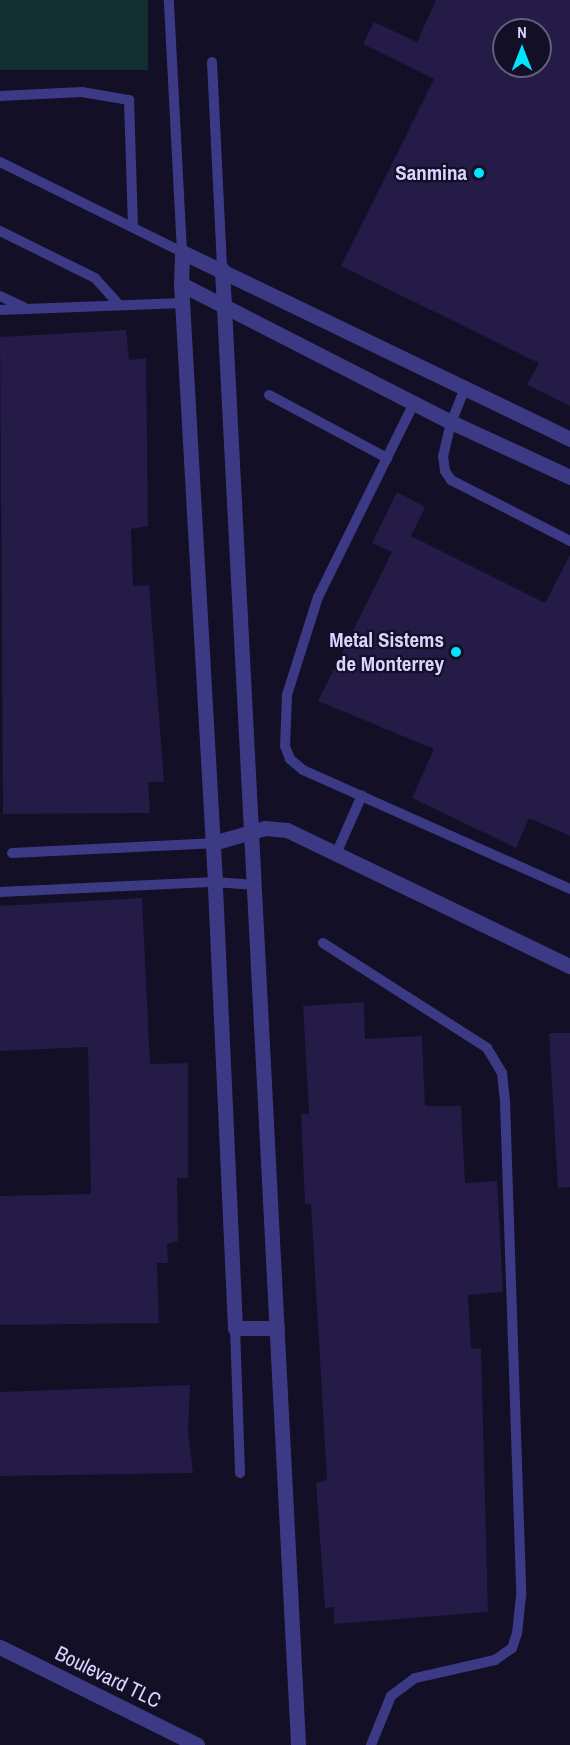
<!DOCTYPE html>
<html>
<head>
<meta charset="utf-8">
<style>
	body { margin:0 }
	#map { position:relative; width:570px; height:1745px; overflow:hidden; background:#130f26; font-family:"Archivo Narrow",sans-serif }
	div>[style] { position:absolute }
	.green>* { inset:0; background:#12302f; transform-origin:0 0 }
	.building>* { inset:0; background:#241b47 }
	.lane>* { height:10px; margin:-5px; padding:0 5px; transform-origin:5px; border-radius:5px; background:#3d3a85 }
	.street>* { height:15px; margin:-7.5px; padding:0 7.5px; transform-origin:7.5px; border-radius:7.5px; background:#3d3a85 }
	.dots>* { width:16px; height:16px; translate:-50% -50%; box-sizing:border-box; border:3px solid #130f26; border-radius:50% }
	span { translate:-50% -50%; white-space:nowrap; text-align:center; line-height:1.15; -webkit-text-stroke:4.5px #130f26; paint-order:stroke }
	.poi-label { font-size:21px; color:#d9d4ff; font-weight:700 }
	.right { translate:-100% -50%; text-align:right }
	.street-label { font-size:21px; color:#d9d4ff }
	.north { position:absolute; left:492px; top:18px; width:60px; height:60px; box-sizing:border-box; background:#130f26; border:2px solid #625e7d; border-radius:50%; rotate:0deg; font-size:16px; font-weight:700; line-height:24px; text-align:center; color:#d9d4ff }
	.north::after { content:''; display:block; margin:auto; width:21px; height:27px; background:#00e5ff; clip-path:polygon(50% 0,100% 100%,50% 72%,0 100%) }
</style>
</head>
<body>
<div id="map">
	<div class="green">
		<div style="left:0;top:0;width:148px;height:70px"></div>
	</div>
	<div class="building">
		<div style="clip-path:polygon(evenodd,436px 0,570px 0,570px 406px,527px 385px,539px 363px,341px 266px,434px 79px,363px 44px,374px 22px,417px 42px,436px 0,504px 30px,540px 30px,540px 66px,504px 66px,504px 30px)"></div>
		<div style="clip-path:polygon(126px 330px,129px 360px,146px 358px,148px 526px,131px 529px,133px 586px,149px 585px,164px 782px,148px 782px,150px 813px,3px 814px,0 337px)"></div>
		<div style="clip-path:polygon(397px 492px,425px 507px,411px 536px,545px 603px,570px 555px,570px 836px,529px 818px,516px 848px,412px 798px,434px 749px,318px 701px,392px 552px,372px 543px)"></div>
		<div style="clip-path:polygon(142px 898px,150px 1064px,188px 1063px,188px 1178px,177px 1178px,178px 1241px,167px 1244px,168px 1263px,157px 1263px,159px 1323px,0 1325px,0 1196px,91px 1194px,88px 1047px,0 1051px,0 906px)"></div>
		<div style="clip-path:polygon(364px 1002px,365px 1039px,422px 1036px,425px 1106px,461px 1106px,465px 1183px,497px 1181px,503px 1292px,468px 1295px,471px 1348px,481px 1349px,488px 1612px,334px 1624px,334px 1607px,325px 1608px,316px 1483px,327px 1480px,311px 1204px,305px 1204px,301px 1114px,309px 1114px,303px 1006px)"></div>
		<div style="clip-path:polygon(549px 1033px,570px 1033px,570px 1187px,558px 1188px)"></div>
		<div style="clip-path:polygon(190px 1385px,188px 1431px,193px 1473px,0 1476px,0 1392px)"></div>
	</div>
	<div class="lane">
		<div style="left:212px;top:62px;width:207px;rotate:87.2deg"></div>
		<div style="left:0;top:96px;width:82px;rotate:-2.8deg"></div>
		<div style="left:82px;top:92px;width:48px;rotate:9.7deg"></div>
		<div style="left:129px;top:100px;width:127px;rotate:88.2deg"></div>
		<div style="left:0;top:162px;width:203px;rotate:26.3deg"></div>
		<div style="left:182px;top:252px;width:252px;rotate:-93deg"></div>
		<div style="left:0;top:231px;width:106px;rotate:26.3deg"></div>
		<div style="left:95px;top:278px;width:36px;rotate:48deg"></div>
		<div style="left:0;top:296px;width:26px;rotate:25deg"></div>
		<div style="left:0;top:310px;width:183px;rotate:-2.2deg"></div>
		<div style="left:465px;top:388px;width:37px;rotate:112deg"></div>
		<div style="left:451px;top:422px;width:35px;rotate:103deg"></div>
		<div style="left:443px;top:456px;width:15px;rotate:82deg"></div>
		<div style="left:445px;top:471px;width:11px;rotate:56deg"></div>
		<div style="left:451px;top:480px;width:134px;rotate:27.1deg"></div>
		<div style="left:269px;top:395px;width:134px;rotate:28.1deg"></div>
		<div style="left:414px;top:403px;width:216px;rotate:116.3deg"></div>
		<div style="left:318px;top:597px;width:103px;rotate:107.6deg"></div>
		<div style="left:287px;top:695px;width:51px;rotate:92.2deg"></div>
		<div style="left:285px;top:746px;width:14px;rotate:69deg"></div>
		<div style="left:290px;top:759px;width:17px;rotate:40deg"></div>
		<div style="left:303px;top:770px;width:292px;rotate:24deg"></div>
		<div style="left:12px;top:853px;width:201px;rotate:-2.8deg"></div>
		<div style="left:336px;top:854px;width:64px;rotate:-66.2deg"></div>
		<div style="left:0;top:892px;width:215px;rotate:-2.7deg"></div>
		<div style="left:215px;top:882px;width:40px;rotate:4.3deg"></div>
		<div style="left:323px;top:943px;width:195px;rotate:32.6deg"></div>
		<div style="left:487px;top:1048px;width:29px;rotate:59deg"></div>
		<div style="left:502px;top:1073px;width:29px;rotate:84deg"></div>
		<div style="left:505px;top:1102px;width:494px;rotate:88.1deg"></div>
		<div style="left:521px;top:1596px;width:37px;rotate:96deg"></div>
		<div style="left:517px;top:1633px;width:16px;rotate:108deg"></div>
		<div style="left:512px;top:1648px;width:21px;rotate:145deg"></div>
		<div style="left:495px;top:1660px;width:82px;rotate:167.3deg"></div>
		<div style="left:415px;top:1678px;width:30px;rotate:143deg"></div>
		<div style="left:391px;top:1696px;width:53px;rotate:112.2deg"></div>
		<div style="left:235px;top:1328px;width:145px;rotate:88deg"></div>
	</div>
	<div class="street">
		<div style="left:222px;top:269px;width:1478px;rotate:87.05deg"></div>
		<div style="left:181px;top:284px;width:303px;rotate:27.1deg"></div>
		<div style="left:451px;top:422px;width:131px;rotate:24.8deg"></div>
		<div style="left:213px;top:843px;width:54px;rotate:-16.1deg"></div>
		<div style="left:265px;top:828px;width:22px;rotate:5deg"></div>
		<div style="left:287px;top:830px;width:314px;rotate:25.7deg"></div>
		<div style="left:277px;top:1328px;width:42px;rotate:180deg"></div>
		<div style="left:235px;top:1328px;width:446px;rotate:-92.6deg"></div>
		<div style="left:215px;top:882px;width:599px;rotate:-93.25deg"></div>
		<div style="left:181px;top:284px;width:32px;rotate:-88deg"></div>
		<div style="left:182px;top:252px;width:431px;rotate:25.7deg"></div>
		<div style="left:0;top:1647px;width:220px;rotate:26.4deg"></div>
	</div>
	<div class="dots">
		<div style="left:479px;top:173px;background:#00e5ff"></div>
		<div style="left:456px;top:652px;background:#00e5ff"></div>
	</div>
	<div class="poi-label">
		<span class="right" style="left:467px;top:173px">Sanmina</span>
		<span class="right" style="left:444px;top:652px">Metal Sistems<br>de Monterrey</span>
	</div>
	<div class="street-label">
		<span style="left:108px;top:1677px;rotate:26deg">Boulevard TLC</span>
	</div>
	<div class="north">N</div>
</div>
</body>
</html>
